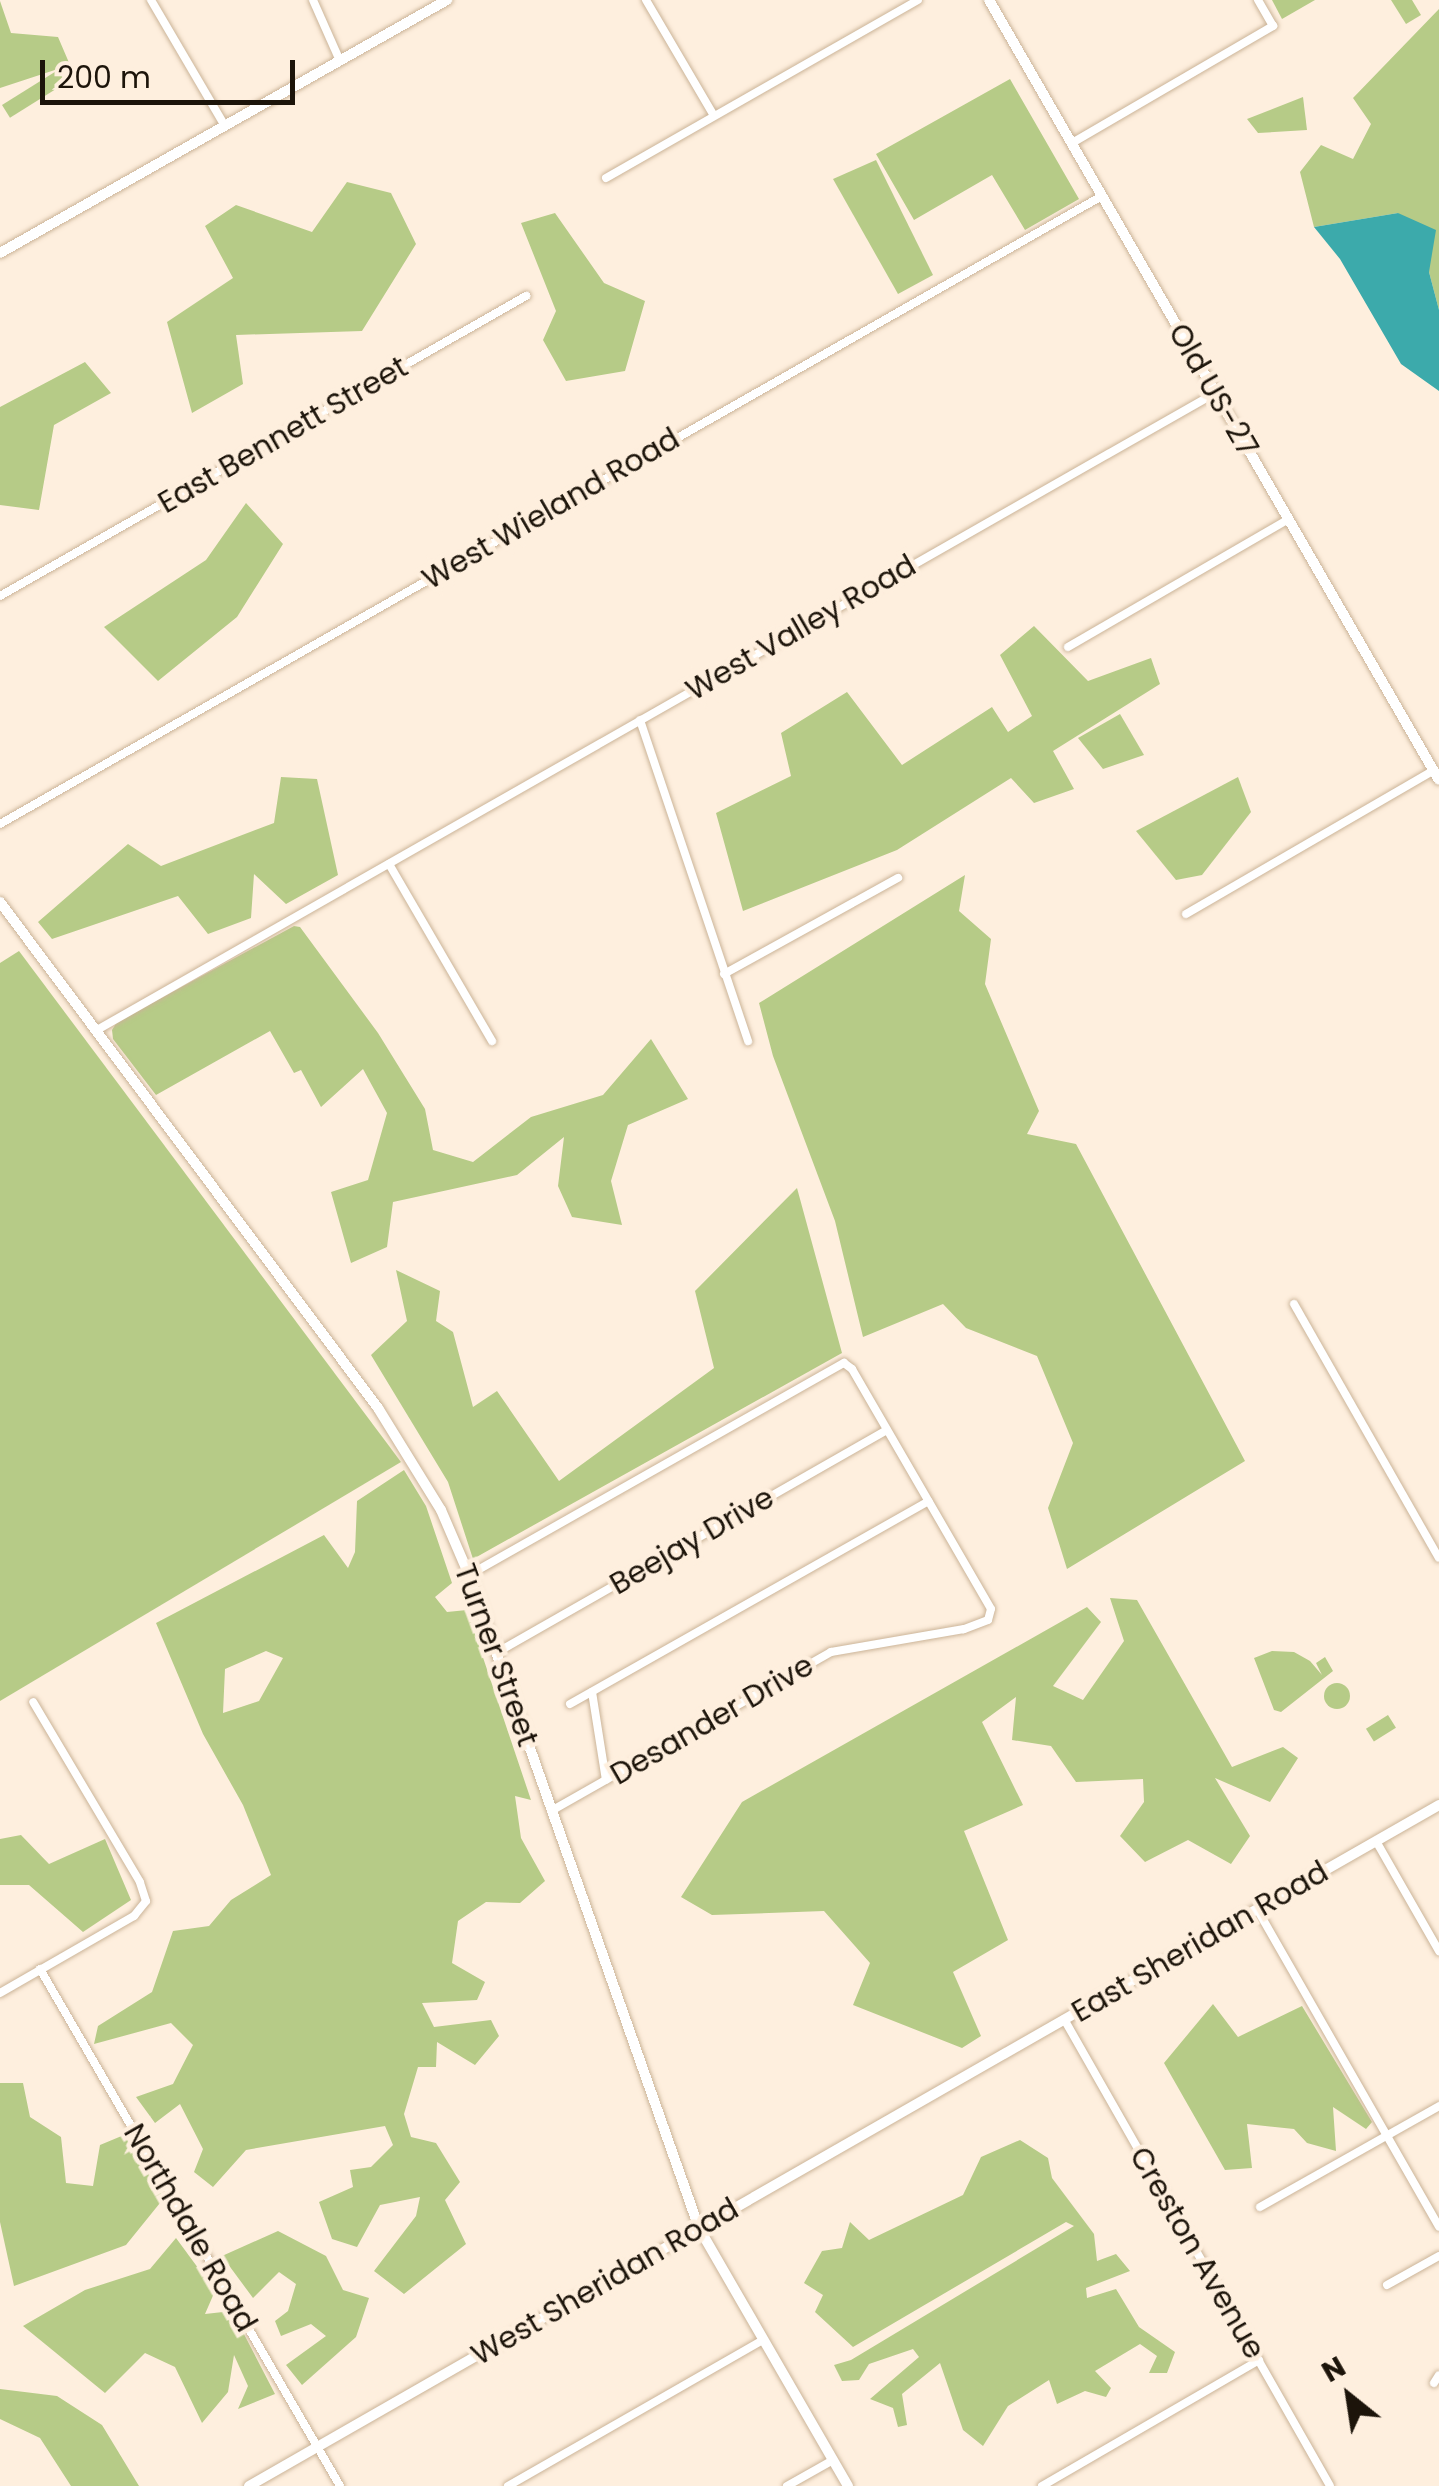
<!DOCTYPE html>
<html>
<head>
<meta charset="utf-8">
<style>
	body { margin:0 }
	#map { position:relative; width:1439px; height:2486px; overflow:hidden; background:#feefde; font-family:Poppins,sans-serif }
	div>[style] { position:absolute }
	.green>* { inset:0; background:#b6cb87; transform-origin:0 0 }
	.round { border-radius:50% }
	.water>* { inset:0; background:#3caaab }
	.roads { filter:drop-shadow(0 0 2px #cbb498) drop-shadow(0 0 2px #cbb498) }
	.street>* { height:8px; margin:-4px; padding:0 4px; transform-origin:4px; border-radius:4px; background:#fff }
	.secondary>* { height:10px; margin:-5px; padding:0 5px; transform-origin:5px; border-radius:5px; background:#fff }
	span { translate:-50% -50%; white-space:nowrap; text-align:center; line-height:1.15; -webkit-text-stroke:9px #feefde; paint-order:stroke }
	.street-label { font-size:30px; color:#1c140a }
	.north { position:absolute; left:1299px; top:2346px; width:100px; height:100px; -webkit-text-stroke:8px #feefde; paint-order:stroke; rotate:330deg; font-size:28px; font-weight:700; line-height:40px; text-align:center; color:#1c140a }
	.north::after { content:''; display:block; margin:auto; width:35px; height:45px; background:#1c140a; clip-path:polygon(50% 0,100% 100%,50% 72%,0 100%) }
	.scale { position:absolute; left:40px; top:60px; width:255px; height:45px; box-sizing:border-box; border:5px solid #1c140a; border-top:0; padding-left:12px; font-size:30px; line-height:35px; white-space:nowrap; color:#1c140a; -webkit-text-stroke:8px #feefde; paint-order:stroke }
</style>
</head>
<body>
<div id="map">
	<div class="green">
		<div style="clip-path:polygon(1272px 0,1315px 0,1282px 19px)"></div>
		<div style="clip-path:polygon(1391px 0,1412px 0,1421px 15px,1406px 24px)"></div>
		<div style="clip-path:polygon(0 1px,11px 33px,58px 37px,70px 65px,0 88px)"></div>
		<div style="clip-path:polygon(1439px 9px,1439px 310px,1429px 272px,1398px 213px,1314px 227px,1300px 172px,1321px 145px,1353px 159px,1371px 124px,1353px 98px)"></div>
		<div style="left:58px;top:70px;width:15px;height:66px;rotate:58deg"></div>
		<div style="clip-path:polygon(1010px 79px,1079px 199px,1025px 230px,992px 175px,914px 220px,876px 154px)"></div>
		<div style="clip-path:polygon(1303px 97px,1307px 130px,1258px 133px,1247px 119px)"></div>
		<div style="clip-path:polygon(876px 160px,933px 275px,898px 294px,833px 179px)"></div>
		<div style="clip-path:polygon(347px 182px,391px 193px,416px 244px,362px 331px,236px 335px,243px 384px,192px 413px,167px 322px,233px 278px,205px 226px,236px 205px,312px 232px)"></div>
		<div style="clip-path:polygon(555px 213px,604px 283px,645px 301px,625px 371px,566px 381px,543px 340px,556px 311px,521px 223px)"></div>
		<div style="clip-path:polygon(85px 362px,111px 393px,54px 425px,39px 510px,0 505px,0 407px)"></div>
		<div style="clip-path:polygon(246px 503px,283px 544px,237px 617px,158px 681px,104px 627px,206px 560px)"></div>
		<div style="clip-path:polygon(1034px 626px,1088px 681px,1151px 658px,1160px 684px,1053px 751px,1074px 789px,1034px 803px,1011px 778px,897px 850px,743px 911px,716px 813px,791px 776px,781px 733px,847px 692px,902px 765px,992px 707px,1008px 732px,1032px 716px,1000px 655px)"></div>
		<div style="clip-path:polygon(1120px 714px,1144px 755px,1103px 769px,1078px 738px)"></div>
		<div style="clip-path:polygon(281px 777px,317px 779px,338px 875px,286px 904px,254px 874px,251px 918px,208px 934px,178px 896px,52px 939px,38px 922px,128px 844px,161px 866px,274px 823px)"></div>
		<div style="clip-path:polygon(1238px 777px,1251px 812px,1202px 875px,1176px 880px,1136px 831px)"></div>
		<div style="clip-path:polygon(965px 875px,959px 911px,991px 939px,985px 984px,1039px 1111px,1027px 1134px,1076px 1144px,1245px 1461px,1067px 1569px,1048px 1508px,1073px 1443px,1037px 1356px,966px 1328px,943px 1304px,863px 1337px,835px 1221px,773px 1056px,759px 1003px)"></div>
		<div style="clip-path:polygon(294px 926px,300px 927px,378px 1033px,425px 1109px,433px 1150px,473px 1162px,531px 1117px,603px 1095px,651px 1039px,688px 1099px,628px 1125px,611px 1181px,622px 1225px,572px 1217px,558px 1186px,564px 1137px,517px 1175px,393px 1202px,387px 1247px,351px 1263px,331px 1192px,368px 1180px,387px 1113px,363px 1069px,321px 1107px,301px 1070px,294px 1073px,270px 1031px,156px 1095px,113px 1039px,112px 1030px,117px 1022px)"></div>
		<div style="clip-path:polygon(19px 951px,401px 1462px,0 1701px,0 963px)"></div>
		<div style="clip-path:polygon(797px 1188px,842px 1353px,473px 1559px,448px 1482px,371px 1355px,407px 1321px,396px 1270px,440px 1291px,436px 1321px,453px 1332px,473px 1407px,497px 1391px,559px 1481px,714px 1368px,695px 1291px)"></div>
		<div style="clip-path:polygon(evenodd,404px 1470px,426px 1506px,452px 1583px,435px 1597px,447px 1612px,467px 1610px,531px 1800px,515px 1796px,521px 1838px,545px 1881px,520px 1903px,486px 1902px,458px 1921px,452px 1963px,485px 1982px,477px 2000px,422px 2003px,434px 2027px,491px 2020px,499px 2036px,475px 2065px,437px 2042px,436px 2067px,418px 2067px,404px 2114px,411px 2137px,436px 2143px,460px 2182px,445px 2200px,466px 2244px,404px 2294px,374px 2271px,416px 2216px,420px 2197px,380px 2205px,357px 2247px,332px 2239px,319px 2202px,353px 2187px,350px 2170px,371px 2167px,393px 2145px,385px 2126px,246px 2150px,213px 2187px,194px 2172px,203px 2149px,180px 2104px,155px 2123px,136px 2097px,173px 2084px,193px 2045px,171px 2023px,94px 2044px,98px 2026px,152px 1992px,173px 1931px,209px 1926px,231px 1900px,271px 1875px,243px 1805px,203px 1734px,156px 1623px,324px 1535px,348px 1568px,355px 1552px,357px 1501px,404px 1470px,266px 1651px,283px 1658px,259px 1701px,223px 1713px,225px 1669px,266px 1651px)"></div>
		<div style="clip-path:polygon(1110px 1598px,1137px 1600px,1232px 1767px,1283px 1747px,1298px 1758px,1270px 1802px,1215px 1778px,1250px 1836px,1231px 1864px,1188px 1840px,1145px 1862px,1120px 1836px,1144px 1802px,1143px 1779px,1076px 1782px,1051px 1746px,1012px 1740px,1016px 1697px,982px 1722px,1023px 1805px,964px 1831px,1008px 1940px,953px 1972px,981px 2036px,962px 2048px,853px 2005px,870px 1963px,824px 1911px,712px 1915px,681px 1897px,742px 1802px,1087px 1607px,1101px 1622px,1053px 1686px,1083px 1700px,1124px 1641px)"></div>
		<div style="clip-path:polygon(1272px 1651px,1294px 1652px,1310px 1661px,1322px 1675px,1316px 1663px,1325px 1657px,1333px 1671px,1281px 1712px,1274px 1710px,1254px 1658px)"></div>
		<div class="round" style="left:1324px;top:1683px;width:26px;height:26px"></div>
		<div style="left:1388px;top:1715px;width:15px;height:26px;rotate:58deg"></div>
		<div style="clip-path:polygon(21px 1835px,49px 1864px,105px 1839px,131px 1900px,83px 1932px,29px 1885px,0 1885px,0 1839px)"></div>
		<div style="clip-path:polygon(1213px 2004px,1238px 2037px,1302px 2006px,1372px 2122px,1366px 2129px,1333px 2107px,1336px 2151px,1307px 2143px,1294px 2129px,1247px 2124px,1252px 2168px,1225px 2170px,1164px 2063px)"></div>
		<div style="clip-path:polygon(0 2083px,23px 2083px,30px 2117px,61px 2137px,66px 2183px,93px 2186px,100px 2145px,124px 2135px,164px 2198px,126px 2245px,14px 2286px,0 2222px)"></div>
		<div style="clip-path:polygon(1020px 2140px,1048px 2158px,1052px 2178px,1094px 2234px,1097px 2261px,1116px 2254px,1130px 2271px,1086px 2288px,1087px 2298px,1116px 2289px,1139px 2327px,1175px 2352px,1167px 2373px,1149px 2373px,1157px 2356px,1140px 2344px,1095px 2371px,1111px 2388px,1106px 2397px,1085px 2391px,1057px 2404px,1049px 2380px,1008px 2406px,983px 2446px,963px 2430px,940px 2363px,902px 2394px,907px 2425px,898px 2427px,893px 2408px,870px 2399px,919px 2357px,913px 2349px,869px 2364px,859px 2380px,842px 2381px,834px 2365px,851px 2360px,1074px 2226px,1066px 2222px,853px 2347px,815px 2312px,823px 2295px,804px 2283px,822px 2251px,842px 2248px,850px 2222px,869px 2240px,963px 2195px,981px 2157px)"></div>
		<div style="clip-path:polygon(278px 2231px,326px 2256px,343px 2290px,369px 2298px,356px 2337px,302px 2385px,286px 2365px,326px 2336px,311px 2324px,281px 2336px,275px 2321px,288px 2311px,296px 2284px,279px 2272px,253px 2298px,222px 2256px)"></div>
		<div style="clip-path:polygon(176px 2238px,215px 2291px,205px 2314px,232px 2311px,275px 2394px,238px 2409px,248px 2386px,234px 2355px,228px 2392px,202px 2423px,175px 2367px,145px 2353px,105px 2393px,23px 2326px,85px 2290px,150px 2269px)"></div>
		<div style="clip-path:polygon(0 2389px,57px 2396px,102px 2425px,139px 2486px,71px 2486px,40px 2438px,0 2419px)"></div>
	</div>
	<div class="water">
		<div style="clip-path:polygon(1398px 213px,1436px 230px,1429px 272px,1439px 310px,1439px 391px,1401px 364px,1340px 259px,1314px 227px)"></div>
	</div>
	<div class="roads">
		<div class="street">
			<div style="left:151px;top:0;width:146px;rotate:59.6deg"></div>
			<div style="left:313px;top:0;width:67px;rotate:66.1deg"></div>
			<div style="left:646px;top:0;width:134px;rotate:59.6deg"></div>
			<div style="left:1072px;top:143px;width:233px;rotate:-30.2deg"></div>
			<div style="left:1273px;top:26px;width:30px;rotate:-120deg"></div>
			<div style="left:606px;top:178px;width:359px;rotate:-29.7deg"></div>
			<div style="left:0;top:596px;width:606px;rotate:-29.7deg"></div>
			<div style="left:1068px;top:647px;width:253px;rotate:-30.1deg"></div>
			<div style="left:640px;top:720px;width:339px;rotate:71.4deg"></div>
			<div style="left:0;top:824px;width:1268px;rotate:-29.68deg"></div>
			<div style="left:389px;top:864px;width:205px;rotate:59.8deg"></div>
			<div style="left:1186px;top:914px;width:287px;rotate:-30.1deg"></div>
			<div style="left:724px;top:974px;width:199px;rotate:-28.9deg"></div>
			<div style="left:97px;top:1030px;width:1287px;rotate:-29.67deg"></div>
			<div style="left:1294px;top:1304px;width:292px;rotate:60.3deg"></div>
			<div style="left:469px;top:1575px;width:431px;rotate:-29.5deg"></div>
			<div style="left:844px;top:1363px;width:10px;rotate:37deg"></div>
			<div style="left:852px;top:1369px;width:277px;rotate:59.9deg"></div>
			<div style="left:991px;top:1609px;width:11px;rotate:105deg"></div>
			<div style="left:988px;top:1620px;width:26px;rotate:159deg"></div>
			<div style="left:964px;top:1629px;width:135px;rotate:170.2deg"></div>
			<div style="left:831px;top:1652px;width:322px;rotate:150.4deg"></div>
			<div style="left:496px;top:1653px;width:450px;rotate:-29.7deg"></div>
			<div style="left:592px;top:1692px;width:89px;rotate:81deg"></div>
			<div style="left:570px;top:1704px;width:412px;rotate:-29.5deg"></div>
			<div style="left:1376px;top:1841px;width:127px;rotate:60.2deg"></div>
			<div style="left:1257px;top:1909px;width:366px;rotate:60.2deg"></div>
			<div style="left:40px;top:1969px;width:598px;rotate:59.87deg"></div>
			<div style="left:0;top:1993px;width:155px;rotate:-29.9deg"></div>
			<div style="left:134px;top:1916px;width:19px;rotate:-51deg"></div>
			<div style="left:146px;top:1901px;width:20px;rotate:-108deg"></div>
			<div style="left:140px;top:1882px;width:209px;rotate:-120.7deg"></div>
			<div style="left:1064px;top:2019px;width:537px;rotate:60.33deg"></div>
			<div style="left:1260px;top:2207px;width:206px;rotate:-29.4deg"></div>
			<div style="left:1387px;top:2285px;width:60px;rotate:-29.1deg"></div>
			<div style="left:1434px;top:2383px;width:9px;rotate:-58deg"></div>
			<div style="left:508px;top:2486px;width:294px;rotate:-29.8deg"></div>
			<div style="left:787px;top:2486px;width:53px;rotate:-29.5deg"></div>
			<div style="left:1042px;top:2486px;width:251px;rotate:-30.1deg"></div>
		</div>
		<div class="secondary">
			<div style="left:989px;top:0;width:900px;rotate:60.02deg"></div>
			<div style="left:0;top:253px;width:514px;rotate:-29.51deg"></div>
			<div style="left:0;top:902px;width:632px;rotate:53.24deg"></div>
			<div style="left:378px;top:1408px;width:120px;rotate:58.3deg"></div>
			<div style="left:441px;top:1510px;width:71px;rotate:66.7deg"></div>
			<div style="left:469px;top:1575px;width:692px;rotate:70.6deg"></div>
			<div style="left:699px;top:2228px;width:298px;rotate:60deg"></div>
			<div style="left:249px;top:2486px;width:1371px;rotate:-29.78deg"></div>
		</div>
	</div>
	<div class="street-label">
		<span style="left:1213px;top:390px;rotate:60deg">Old US-27</span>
		<span style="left:283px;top:435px;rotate:-30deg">East Bennett Street</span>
		<span style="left:551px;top:509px;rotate:-30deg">West Wieland Road</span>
		<span style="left:801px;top:628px;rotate:-30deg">West Valley Road</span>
		<span style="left:692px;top:1541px;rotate:-30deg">Beejay Drive</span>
		<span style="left:496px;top:1655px;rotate:70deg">Turner Street</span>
		<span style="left:712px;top:1720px;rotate:-30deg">Desander Drive</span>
		<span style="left:1200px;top:1942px;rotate:-30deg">East Sheridan Road</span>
		<span style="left:190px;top:2228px;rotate:60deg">Northdale Road</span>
		<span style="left:1197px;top:2253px;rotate:60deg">Creston Avenue</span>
		<span style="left:605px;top:2282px;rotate:-30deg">West Sheridan Road</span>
	</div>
	<div class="north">N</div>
	<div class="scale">200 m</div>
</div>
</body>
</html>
